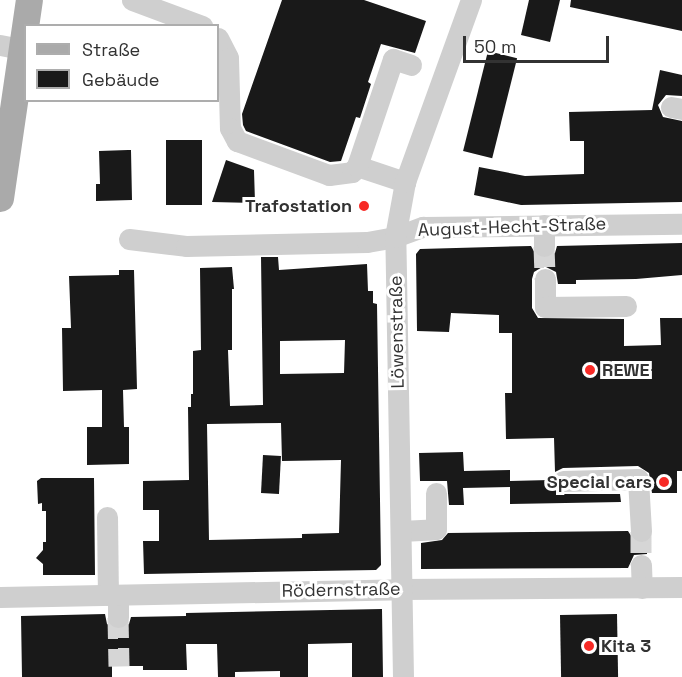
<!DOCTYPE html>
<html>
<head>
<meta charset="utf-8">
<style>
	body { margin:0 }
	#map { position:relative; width:682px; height:677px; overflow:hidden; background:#fff; font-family:"Space Grotesk",sans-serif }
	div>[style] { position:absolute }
	.building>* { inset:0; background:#191919; transform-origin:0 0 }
	.minor-tunnel>* { height:21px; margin-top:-10.5px; transform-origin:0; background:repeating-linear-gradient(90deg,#d6d6d6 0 21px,transparent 0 31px) }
	.minor>* { height:21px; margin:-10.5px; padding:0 10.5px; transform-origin:10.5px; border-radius:10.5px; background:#cfcfcf }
	.major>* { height:27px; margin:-13.5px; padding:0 13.5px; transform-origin:13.5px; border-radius:13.5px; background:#aaa }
	.dots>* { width:16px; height:16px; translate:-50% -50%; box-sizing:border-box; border:3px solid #fff; border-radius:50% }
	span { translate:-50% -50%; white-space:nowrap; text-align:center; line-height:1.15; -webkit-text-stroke:6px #fff; paint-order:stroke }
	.poi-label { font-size:18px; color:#323232; font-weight:700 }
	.right { translate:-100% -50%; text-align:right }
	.left { translate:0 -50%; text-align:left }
	.street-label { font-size:18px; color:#323232 }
	.legend { position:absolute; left:24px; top:24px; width:195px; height:78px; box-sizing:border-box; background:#fff; border:2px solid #adadad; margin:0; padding:8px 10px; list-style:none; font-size:18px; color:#323232 }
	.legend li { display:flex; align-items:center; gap:12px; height:30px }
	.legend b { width:30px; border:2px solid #adadad }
	.scale { position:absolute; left:463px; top:36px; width:146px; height:27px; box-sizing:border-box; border:3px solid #323232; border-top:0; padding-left:8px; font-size:18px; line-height:21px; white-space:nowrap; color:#323232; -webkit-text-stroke:4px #fff; paint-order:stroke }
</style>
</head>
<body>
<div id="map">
	<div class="building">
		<div style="clip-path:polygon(282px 0,364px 0,426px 21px,415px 53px,381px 44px,368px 82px,371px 84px,360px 118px,356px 117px,341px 161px,330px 162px,246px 131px,243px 125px,242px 114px)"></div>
		<div style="clip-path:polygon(529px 0,560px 0,550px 42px,521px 35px)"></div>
		<div style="clip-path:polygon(571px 0,682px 0,682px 31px,570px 7px)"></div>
		<div style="left:488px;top:51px;width:30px;height:103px;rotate:14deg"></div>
		<div style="clip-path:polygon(660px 70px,682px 75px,682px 96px,666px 95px,658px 105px,663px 117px,682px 121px,682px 202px,521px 205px,474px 195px,479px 167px,525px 176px,584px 174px,584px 141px,570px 141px,569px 112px,652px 110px)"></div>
		<div style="left:166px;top:140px;width:36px;height:65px"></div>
		<div style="clip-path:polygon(128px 150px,131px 150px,132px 200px,96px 201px,96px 184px,100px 184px,99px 151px)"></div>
		<div style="clip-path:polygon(226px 160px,254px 170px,255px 203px,212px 202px)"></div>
		<div style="clip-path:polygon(682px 243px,682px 275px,636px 279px,576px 280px,576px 284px,558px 284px,556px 272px,544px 266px,534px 272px,532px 279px,532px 308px,538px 318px,624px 319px,624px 346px,661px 345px,660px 318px,682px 318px,682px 471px,677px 471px,677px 493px,652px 493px,649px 473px,638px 466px,563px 468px,555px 472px,554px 438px,506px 439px,505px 393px,512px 393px,512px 333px,499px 333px,499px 315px,451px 313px,449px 332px,417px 331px,416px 254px,420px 249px,531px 246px,537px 257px,545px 259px,555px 253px,557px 246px)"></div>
		<div style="clip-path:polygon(evenodd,261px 257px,278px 257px,279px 270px,367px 264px,368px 291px,373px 291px,373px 303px,377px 304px,381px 565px,376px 570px,144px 574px,143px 541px,159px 541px,159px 510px,143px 510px,143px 481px,189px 480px,188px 407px,191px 407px,191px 394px,193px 394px,193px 351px,201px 350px,200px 268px,232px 267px,234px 289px,232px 289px,232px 350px,228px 350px,230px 406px,263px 405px,261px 257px,345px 340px,344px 373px,280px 374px,280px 341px,345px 340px,261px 257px,281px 423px,282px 461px,341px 460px,339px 533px,302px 534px,302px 538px,209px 540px,207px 424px,281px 423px)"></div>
		<div style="clip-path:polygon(119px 270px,134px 270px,137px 389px,123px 390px,124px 427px,129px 427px,129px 464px,87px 465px,87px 427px,102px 427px,102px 390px,63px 391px,62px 328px,71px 328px,69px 276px,119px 275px)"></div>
		<div style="clip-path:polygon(463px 452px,464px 471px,510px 470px,510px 481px,550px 480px,552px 488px,563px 494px,626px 494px,620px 494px,621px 502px,510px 504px,510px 484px,510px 487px,463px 488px,464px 505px,449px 505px,447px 481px,420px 481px,419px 453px)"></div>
		<div style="left:263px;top:455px;width:18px;height:38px;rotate:3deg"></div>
		<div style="clip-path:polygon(41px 478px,94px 478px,95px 575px,43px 575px,43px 564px,36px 558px,43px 550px,43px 542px,46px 542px,46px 511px,42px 511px,42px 503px,38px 504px,37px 481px)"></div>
		<div style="clip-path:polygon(628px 531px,635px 542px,647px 542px,647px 554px,634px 555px,628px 568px,421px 569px,421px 543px,442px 540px,448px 533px)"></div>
		<div style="clip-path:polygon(382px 609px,383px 677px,352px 677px,352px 643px,308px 644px,308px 677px,280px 677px,280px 671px,235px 672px,235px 677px,218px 677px,217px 644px,186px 644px,187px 670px,143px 670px,143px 666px,112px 666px,112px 677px,22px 677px,21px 616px,105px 614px,107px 624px,119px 630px,129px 624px,131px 617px,186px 616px,186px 613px)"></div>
		<div style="left:617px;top:614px;width:63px;height:57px;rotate:89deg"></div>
	</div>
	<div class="minor-tunnel">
		<div style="left:544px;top:246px;width:33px;rotate:88deg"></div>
		<div style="left:641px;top:531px;width:34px;rotate:90deg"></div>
		<div style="left:118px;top:617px;width:49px;rotate:88.8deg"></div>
	</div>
	<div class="minor">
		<div style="left:132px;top:0;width:75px;rotate:20.4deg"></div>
		<div style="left:218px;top:38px;width:22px;rotate:63deg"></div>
		<div style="left:228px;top:58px;width:70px;rotate:88.4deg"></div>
		<div style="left:230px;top:128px;width:15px;rotate:62deg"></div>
		<div style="left:237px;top:141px;width:98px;rotate:20.3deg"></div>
		<div style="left:329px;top:175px;width:23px;rotate:-7deg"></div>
		<div style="left:352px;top:172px;width:8px;rotate:-50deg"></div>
		<div style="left:357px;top:166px;width:51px;rotate:18.4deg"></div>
		<div style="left:0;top:45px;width:21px;rotate:11deg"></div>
		<div style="left:671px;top:107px;width:11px;rotate:10deg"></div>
		<div style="left:357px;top:166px;width:113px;rotate:-71.4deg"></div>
		<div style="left:393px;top:59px;width:19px;rotate:18deg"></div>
		<div style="left:129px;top:239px;width:57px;rotate:7deg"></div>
		<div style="left:186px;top:246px;width:181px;rotate:-1.3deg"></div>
		<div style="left:367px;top:242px;width:28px;rotate:-10deg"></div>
		<div style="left:395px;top:237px;width:30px;rotate:-20deg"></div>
		<div style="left:423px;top:227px;width:259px;rotate:-0.7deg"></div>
		<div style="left:544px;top:246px;width:21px;rotate:-90deg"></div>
		<div style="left:545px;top:279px;width:28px;rotate:90deg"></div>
		<div style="left:545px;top:307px;width:81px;rotate:-0.7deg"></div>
		<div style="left:563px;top:481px;width:75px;rotate:-1.5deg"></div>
		<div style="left:638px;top:479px;width:52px;rotate:86.7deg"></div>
		<div style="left:107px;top:517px;width:78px;rotate:89.3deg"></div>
		<div style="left:401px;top:531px;width:35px;rotate:-3deg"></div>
		<div style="left:436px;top:529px;width:36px;rotate:-90deg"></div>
		<div style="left:641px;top:565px;width:23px;rotate:88deg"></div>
		<div style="left:118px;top:595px;width:22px;rotate:90deg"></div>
		<div style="left:0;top:597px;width:402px;rotate:-1.1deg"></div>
		<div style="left:402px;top:589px;width:280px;rotate:-0.4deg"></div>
		<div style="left:403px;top:677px;width:440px;rotate:-91deg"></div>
		<div style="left:395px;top:237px;width:56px;rotate:-79.7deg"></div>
		<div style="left:405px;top:182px;width:194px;rotate:-70.1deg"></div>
	</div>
	<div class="major">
		<div style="left:0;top:198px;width:200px;rotate:-81.7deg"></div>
	</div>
	<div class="dots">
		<div style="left:364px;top:206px;background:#f72a26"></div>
		<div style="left:590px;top:370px;background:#f72a26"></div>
		<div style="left:664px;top:482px;background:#f72a26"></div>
		<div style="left:589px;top:646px;background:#f72a26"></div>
	</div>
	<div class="poi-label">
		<span class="right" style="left:352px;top:206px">Trafostation</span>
		<span class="left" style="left:602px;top:370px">REWE</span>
		<span class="right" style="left:652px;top:482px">Special cars</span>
		<span class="left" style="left:601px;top:646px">Kita 3</span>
	</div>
	<div class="street-label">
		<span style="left:512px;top:227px;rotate:-2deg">August-Hecht-Straße</span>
		<span style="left:397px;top:332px;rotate:-91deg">Löwenstraße</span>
		<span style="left:341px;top:590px;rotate:-1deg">Rödernstraße</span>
	</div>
	<ul class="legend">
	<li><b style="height:8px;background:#aaa"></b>Straße</li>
	<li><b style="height:16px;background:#191919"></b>Gebäude</li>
	</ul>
	<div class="scale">50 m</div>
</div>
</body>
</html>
